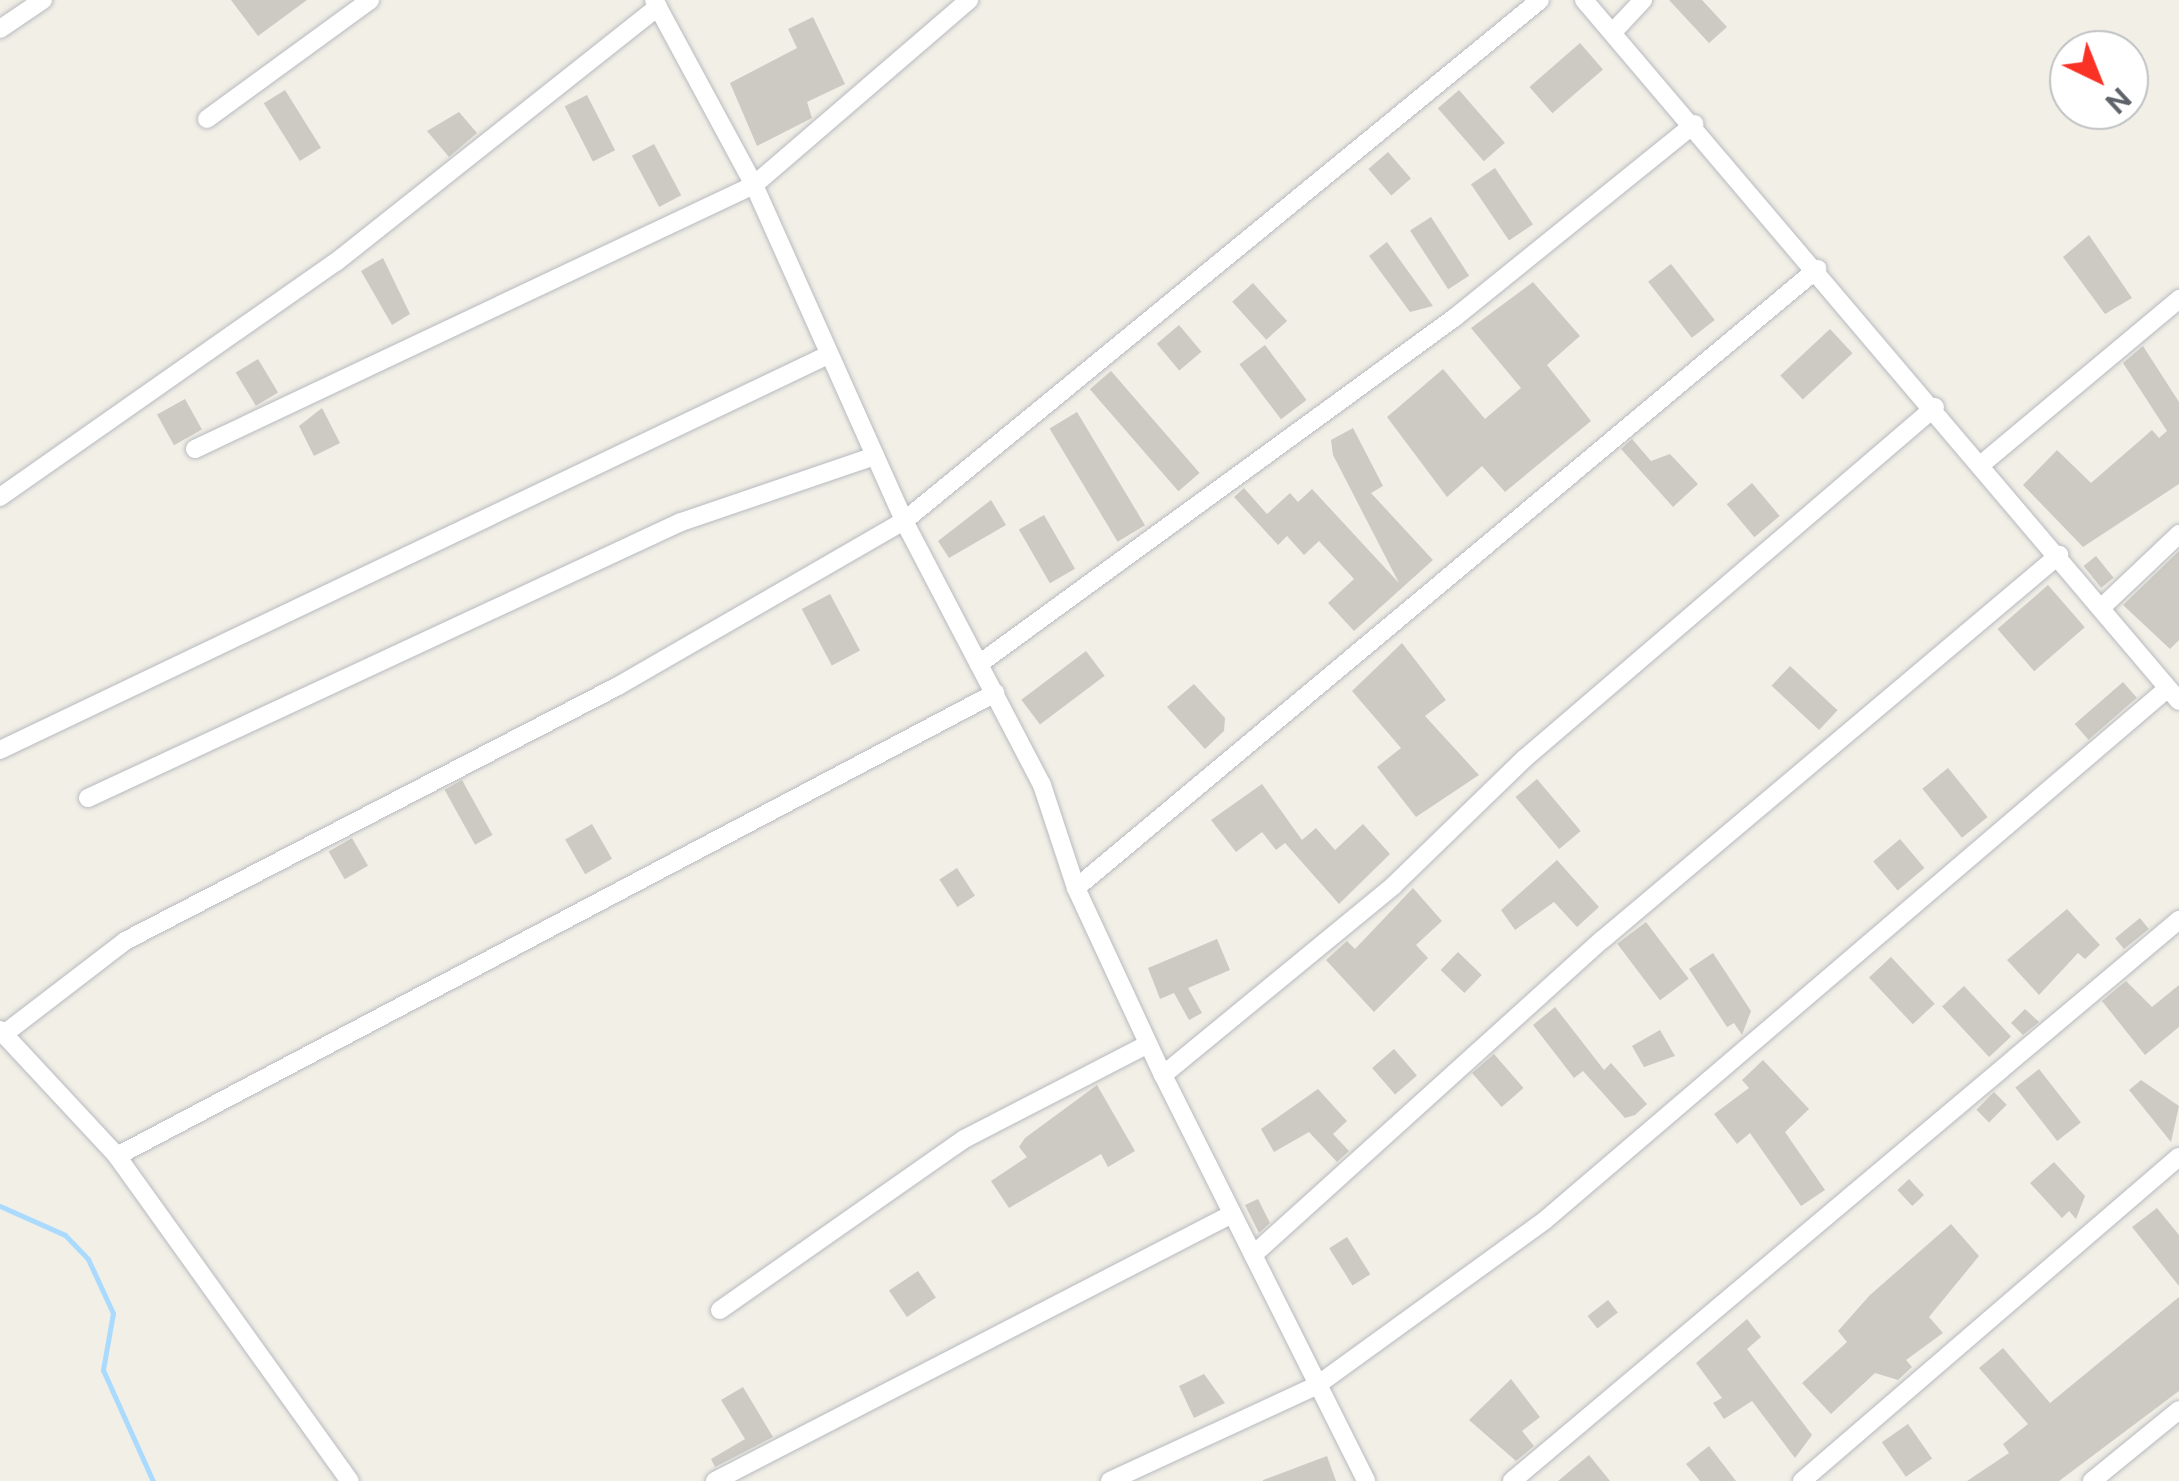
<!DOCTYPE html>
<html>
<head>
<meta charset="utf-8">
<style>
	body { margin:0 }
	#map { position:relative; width:2179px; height:1481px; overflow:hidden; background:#f2efe7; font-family:"Public Sans",sans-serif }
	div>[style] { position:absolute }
	.stream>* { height:5px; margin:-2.5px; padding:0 2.5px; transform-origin:2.5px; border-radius:2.5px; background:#aadbff }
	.building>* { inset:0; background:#cdcac4; transform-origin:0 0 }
	.roads { filter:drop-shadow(0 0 2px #b7babf) drop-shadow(0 0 2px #b7babf) }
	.minor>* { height:18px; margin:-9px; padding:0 9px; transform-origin:9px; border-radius:9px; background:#fff }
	span { translate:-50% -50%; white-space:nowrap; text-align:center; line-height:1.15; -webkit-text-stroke:8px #fff; paint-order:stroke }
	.north { position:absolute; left:2049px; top:30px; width:100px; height:100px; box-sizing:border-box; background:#fff; border:2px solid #bfc1c3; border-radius:50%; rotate:137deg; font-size:28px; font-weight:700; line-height:40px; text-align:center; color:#5e6369 }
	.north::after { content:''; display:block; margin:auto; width:35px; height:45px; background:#fa3225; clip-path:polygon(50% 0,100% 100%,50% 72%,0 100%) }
</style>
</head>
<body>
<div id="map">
	<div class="stream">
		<div style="left:0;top:1206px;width:71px;rotate:24deg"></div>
		<div style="left:65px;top:1235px;width:33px;rotate:46deg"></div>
		<div style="left:88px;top:1259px;width:60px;rotate:65.2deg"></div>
		<div style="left:113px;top:1313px;width:58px;rotate:100deg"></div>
		<div style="left:103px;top:1370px;width:122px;rotate:65.8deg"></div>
	</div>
	<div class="building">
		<div style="clip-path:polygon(231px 0,307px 0,258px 36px)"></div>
		<div style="clip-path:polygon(1669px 0,1702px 0,1727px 27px,1709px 43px)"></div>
		<div style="clip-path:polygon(813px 17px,845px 84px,807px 102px,812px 118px,757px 146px,730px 83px,797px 48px,788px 29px)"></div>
		<div style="left:1580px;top:43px;width:35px;height:67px;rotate:49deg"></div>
		<div style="left:285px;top:90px;width:68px;height:25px;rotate:58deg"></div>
		<div style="left:1459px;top:90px;width:70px;height:28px;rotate:49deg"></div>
		<div style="left:587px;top:95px;width:62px;height:25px;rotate:63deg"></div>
		<div style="clip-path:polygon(459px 112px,477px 133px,449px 157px,427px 131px)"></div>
		<div style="left:654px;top:144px;width:58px;height:25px;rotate:62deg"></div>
		<div style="left:1388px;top:152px;width:35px;height:26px;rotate:49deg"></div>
		<div style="left:1495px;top:168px;width:68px;height:29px;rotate:56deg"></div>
		<div style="left:1431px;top:217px;width:70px;height:25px;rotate:57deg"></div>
		<div style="clip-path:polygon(2089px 235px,2132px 298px,2105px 314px,2063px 257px)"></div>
		<div style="clip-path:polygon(1387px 242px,1433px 306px,1410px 312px,1369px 256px)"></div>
		<div style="clip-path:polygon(383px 258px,410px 314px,392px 325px,361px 271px)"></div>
		<div style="left:1671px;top:264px;width:71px;height:29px;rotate:52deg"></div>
		<div style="clip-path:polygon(1533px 282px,1580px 336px,1547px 365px,1591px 421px,1505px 492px,1482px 466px,1447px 497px,1387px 417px,1443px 369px,1485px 419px,1521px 388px,1471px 328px)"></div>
		<div style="left:1253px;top:283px;width:51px;height:28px;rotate:48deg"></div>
		<div style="left:1179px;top:325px;width:35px;height:29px;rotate:50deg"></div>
		<div style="left:1830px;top:329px;width:33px;height:68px;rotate:47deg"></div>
		<div style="left:1265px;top:345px;width:69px;height:32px;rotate:53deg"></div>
		<div style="clip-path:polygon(2143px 346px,2179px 402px,2179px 484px,2083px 547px,2023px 485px,2057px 450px,2091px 483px,2152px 430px,2159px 438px,2167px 431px,2123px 363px)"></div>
		<div style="left:258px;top:359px;width:39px;height:26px;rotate:59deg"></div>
		<div style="left:1111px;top:371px;width:135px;height:28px;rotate:49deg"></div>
		<div style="left:185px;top:399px;width:35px;height:32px;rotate:61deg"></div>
		<div style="clip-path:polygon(322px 408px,340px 443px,314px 456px,299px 426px)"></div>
		<div style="left:1077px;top:412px;width:132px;height:32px;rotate:59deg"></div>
		<div style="clip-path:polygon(1353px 428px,1383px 486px,1371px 493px,1433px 560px,1354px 631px,1328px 603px,1354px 579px,1319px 541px,1304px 555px,1287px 536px,1278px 545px,1234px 497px,1244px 488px,1267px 514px,1290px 493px,1298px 502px,1312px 489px,1399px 583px,1333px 455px,1331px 440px)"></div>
		<div style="clip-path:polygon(1632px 439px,1651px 461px,1670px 454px,1698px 484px,1673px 507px,1621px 449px)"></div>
		<div style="left:1752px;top:483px;width:43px;height:33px;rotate:50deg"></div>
		<div style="clip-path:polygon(991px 500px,1006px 525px,949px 558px,938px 541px)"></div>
		<div style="left:1044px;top:515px;width:62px;height:29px;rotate:60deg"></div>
		<div style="clip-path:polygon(2179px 551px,2179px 640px,2170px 649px,2123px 605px)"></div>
		<div style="left:2096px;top:556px;width:28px;height:16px;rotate:51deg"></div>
		<div style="left:2048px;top:585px;width:56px;height:67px;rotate:49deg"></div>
		<div style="left:830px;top:594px;width:64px;height:32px;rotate:62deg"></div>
		<div style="clip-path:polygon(1402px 643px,1446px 700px,1425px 716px,1479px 775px,1416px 817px,1377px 767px,1401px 748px,1352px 691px)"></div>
		<div style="left:1086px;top:651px;width:31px;height:81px;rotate:53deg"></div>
		<div style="left:1790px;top:666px;width:65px;height:27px;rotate:43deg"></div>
		<div style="left:2123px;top:682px;width:21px;height:64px;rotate:49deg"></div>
		<div style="clip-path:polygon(1194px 684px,1225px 718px,1224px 731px,1205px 749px,1167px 707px)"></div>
		<div style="left:1948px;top:768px;width:63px;height:33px;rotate:51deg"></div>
		<div style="left:1537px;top:779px;width:68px;height:28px;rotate:50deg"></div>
		<div style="left:462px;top:780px;width:63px;height:20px;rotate:61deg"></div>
		<div style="clip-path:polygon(1262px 784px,1302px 840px,1316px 828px,1335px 850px,1363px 824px,1390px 854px,1339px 904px,1285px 843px,1276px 850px,1262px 832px,1236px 852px,1211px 820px)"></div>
		<div style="left:592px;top:824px;width:40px;height:31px;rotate:60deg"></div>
		<div style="left:352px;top:838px;width:32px;height:27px;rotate:60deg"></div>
		<div style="left:1900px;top:839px;width:38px;height:35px;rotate:50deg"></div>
		<div style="clip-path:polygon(1557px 860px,1599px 907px,1577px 927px,1554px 902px,1515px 930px,1501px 910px)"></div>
		<div style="left:957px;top:868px;width:33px;height:21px;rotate:57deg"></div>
		<div style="clip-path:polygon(1413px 888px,1442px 921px,1416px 945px,1428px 958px,1374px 1012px,1326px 960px,1347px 941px,1355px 949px)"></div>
		<div style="clip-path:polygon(2067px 909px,2100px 945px,2085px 959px,2078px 953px,2039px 995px,2007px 960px)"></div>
		<div style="left:2140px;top:918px;width:14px;height:32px;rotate:51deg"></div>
		<div style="left:1646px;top:922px;width:71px;height:36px;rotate:53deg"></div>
		<div style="clip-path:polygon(1217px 939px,1230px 970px,1188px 988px,1202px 1013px,1189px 1020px,1174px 993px,1160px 999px,1148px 968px)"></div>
		<div style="left:1458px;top:952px;width:33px;height:25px;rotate:44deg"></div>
		<div style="clip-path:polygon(1713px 953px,1751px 1011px,1742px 1035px,1734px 1023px,1727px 1027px,1689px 969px)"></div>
		<div style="left:1891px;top:957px;width:64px;height:30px;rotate:47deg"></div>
		<div style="clip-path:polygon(2126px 981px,2152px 1007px,2179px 985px,2179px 1027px,2145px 1055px,2102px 1001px)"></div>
		<div style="left:1964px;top:986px;width:69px;height:30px;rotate:47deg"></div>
		<div style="clip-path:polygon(1555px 1007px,1604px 1070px,1611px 1063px,1647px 1104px,1635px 1115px,1625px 1118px,1583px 1071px,1574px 1078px,1533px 1025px)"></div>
		<div style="clip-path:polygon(2025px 1009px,2039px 1022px,2023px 1035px,2011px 1023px)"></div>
		<div style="clip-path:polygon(1660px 1030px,1675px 1056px,1644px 1067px,1632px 1046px)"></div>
		<div style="left:1394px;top:1049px;width:35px;height:29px;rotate:49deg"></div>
		<div style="left:1494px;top:1054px;width:45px;height:29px;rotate:49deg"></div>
		<div style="clip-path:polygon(1763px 1060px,1809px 1109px,1785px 1132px,1825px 1190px,1801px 1206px,1750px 1133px,1737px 1144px,1714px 1114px,1749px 1088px,1742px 1080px)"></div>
		<div style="left:2039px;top:1069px;width:68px;height:30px;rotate:52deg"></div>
		<div style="clip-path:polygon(2141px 1080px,2179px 1106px,2171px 1142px,2129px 1090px)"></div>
		<div style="clip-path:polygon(1097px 1085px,1135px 1151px,1108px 1167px,1101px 1154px,1009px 1208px,991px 1181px,1027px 1157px,1019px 1147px,1025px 1138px)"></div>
		<div style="clip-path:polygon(1318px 1089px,1347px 1121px,1333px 1134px,1349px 1151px,1337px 1162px,1309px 1132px,1274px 1152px,1261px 1129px)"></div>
		<div style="left:1994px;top:1092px;width:18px;height:25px;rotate:45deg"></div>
		<div style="clip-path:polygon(2054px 1162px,2085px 1196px,2076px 1219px,2069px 1211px,2062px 1218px,2030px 1183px)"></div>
		<div style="left:1909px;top:1179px;width:22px;height:16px;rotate:47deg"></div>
		<div style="clip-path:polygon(1258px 1199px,1270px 1223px,1259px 1233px,1245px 1205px)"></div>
		<div style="clip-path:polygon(2157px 1208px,2179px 1235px,2179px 1286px,2132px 1227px)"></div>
		<div style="clip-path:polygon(1951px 1224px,1979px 1256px,1929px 1317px,1943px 1333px,1906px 1360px,1912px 1367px,1898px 1380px,1875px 1373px,1831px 1414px,1802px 1383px,1847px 1342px,1838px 1331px,1870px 1295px)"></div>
		<div style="left:1347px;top:1237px;width:44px;height:21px;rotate:58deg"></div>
		<div style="left:918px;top:1271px;width:32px;height:35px;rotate:56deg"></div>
		<div style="clip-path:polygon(2179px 1297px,2179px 1391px,2059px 1481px,1967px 1481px,2009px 1453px,2003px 1444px,2028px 1424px,1979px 1368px,2003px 1348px,2050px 1403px)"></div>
		<div style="left:1608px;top:1300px;width:16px;height:26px;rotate:52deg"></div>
		<div style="clip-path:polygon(1747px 1319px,1761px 1337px,1747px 1349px,1812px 1435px,1795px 1458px,1752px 1401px,1724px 1419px,1713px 1403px,1722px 1398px,1696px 1363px)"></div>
		<div style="clip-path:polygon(1204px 1374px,1225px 1403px,1194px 1418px,1179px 1386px)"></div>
		<div style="clip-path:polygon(1511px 1379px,1540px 1417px,1522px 1431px,1534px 1446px,1516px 1461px,1469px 1420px)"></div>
		<div style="clip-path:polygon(743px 1387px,773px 1437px,715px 1467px,711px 1459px,745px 1439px,721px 1400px)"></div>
		<div style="left:1908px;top:1424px;width:42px;height:32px;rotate:55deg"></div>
		<div style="clip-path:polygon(1709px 1446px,1736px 1481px,1700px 1481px,1686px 1464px)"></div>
		<div style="clip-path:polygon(1589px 1455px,1610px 1481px,1558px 1481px)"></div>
		<div style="clip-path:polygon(1327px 1456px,1336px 1481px,1263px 1481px,1263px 1480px)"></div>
	</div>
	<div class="roads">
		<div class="minor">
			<div style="left:654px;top:0;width:210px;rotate:61.6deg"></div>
			<div style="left:754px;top:185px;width:368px;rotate:65.9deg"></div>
			<div style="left:904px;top:521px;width:298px;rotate:62.4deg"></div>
			<div style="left:1042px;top:785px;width:108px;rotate:71.7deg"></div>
			<div style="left:1076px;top:888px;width:206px;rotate:65.1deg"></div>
			<div style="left:1163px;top:1075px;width:454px;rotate:63.4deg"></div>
			<div style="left:1584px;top:0;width:919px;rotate:49.68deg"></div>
			<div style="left:0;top:29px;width:52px;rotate:-34deg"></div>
			<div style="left:1613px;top:32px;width:44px;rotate:-46.8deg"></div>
			<div style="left:207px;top:119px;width:202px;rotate:-36.1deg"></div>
			<div style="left:195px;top:449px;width:618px;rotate:-25.28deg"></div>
			<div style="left:754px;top:185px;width:284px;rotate:-40.7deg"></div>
			<div style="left:1983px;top:463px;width:256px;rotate:-39.9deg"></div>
			<div style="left:0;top:497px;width:410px;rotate:-35deg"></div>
			<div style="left:336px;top:262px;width:411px;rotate:-38.4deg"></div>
			<div style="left:2101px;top:608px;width:108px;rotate:-43.5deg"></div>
			<div style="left:979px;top:664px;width:588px;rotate:-36.07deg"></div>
			<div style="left:1454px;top:318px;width:309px;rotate:-38.9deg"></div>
			<div style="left:0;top:750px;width:917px;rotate:-25.5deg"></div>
			<div style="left:88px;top:798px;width:654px;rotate:-24.96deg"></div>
			<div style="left:681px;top:522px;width:205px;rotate:-18.8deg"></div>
			<div style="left:1076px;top:888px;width:966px;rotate:-39.87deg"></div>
			<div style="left:0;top:1030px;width:172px;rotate:47.1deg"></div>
			<div style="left:117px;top:1156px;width:400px;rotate:54.4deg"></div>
			<div style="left:4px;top:1034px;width:153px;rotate:-37.5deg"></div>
			<div style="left:125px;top:941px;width:555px;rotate:-27.35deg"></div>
			<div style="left:618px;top:686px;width:330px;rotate:-30deg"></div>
			<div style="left:904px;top:521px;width:822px;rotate:-39.32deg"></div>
			<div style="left:1163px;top:1075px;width:299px;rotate:-39.4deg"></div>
			<div style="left:1394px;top:885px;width:181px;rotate:-44.1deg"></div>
			<div style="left:1524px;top:759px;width:541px;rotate:-40.58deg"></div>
			<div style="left:117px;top:1156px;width:993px;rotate:-27.8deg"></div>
			<div style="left:1253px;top:1255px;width:470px;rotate:-42.1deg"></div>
			<div style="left:1602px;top:940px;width:598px;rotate:-40.11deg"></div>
			<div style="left:720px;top:1310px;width:298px;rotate:-35deg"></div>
			<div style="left:964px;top:1139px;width:207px;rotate:-27.3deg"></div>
			<div style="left:715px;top:1481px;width:582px;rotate:-27.31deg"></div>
			<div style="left:1110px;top:1481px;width:227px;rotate:-24.8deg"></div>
			<div style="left:1316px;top:1386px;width:281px;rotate:-35.9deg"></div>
			<div style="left:1544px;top:1221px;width:819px;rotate:-40.5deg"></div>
			<div style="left:1512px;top:1481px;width:872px;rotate:-40.07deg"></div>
			<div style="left:1802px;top:1481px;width:497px;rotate:-40.7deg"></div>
			<div style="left:2092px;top:1481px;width:112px;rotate:-39.2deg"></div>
		</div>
	</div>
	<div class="north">N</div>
</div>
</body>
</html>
